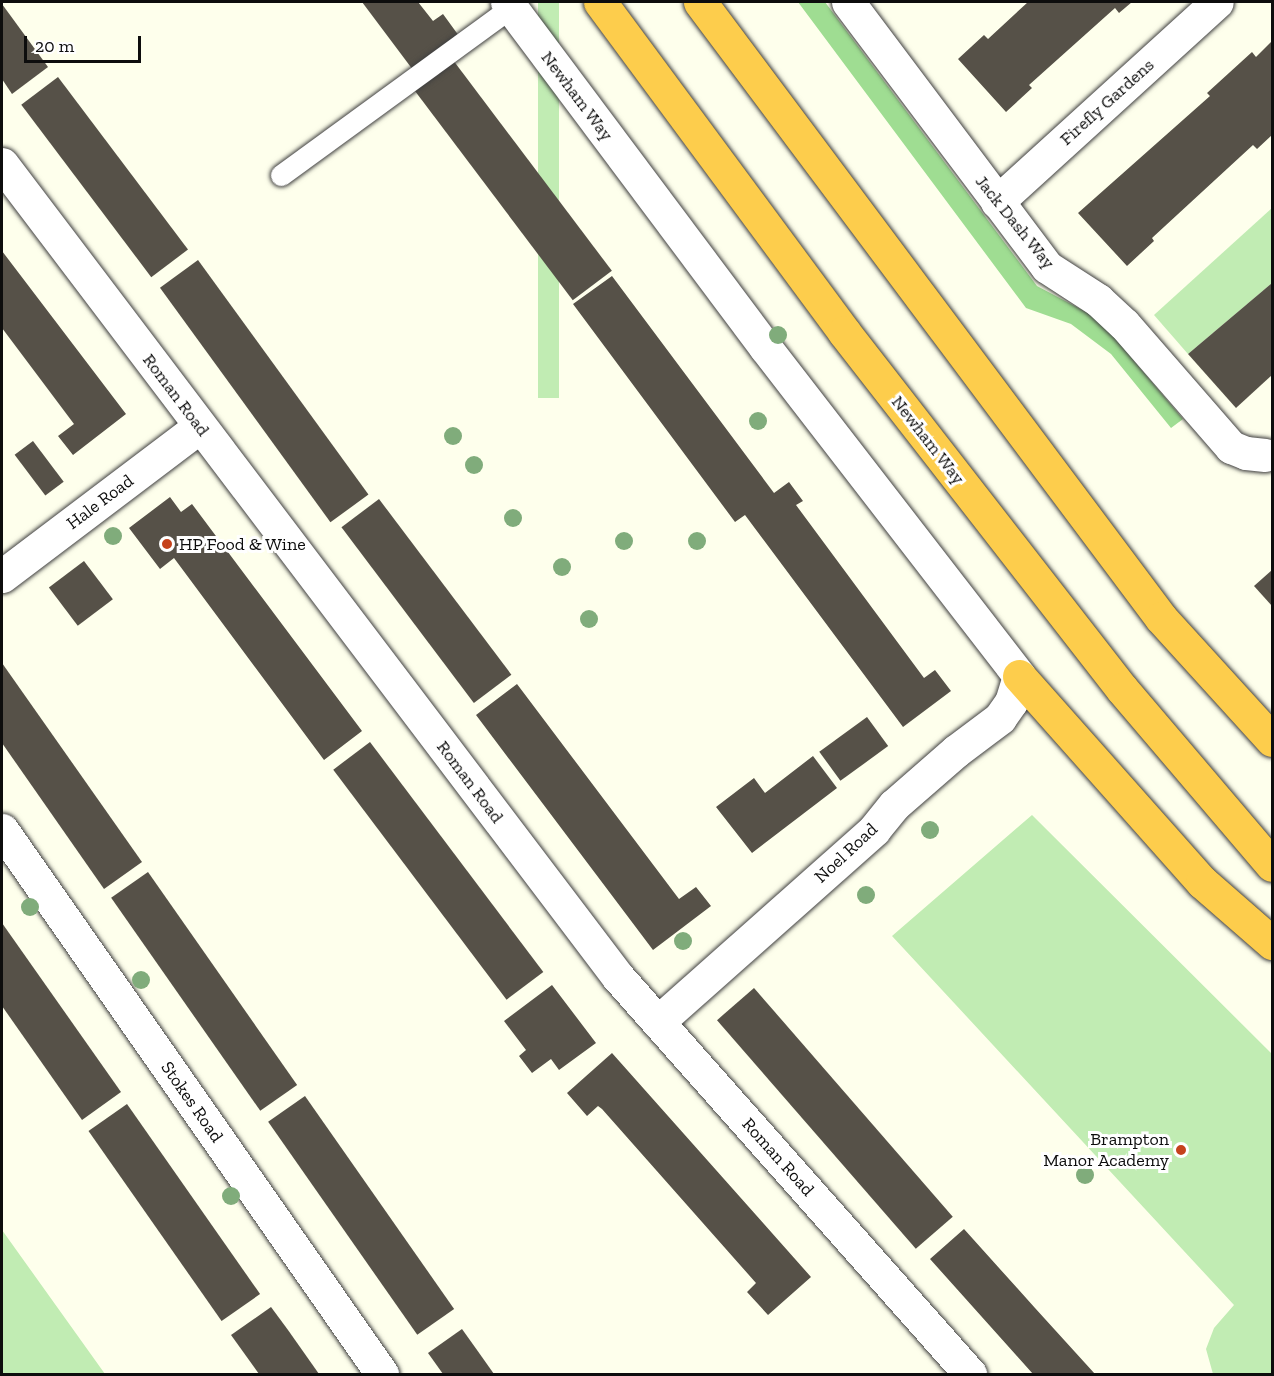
<!DOCTYPE html>
<html>
<head>
<meta charset="utf-8">
<style>
	body { margin:0 }
	#map { position:relative; width:1274px; height:1376px; overflow:hidden; background:#feffec; font-family:"Zilla Slab",serif }
	div>[style] { position:absolute }
	.green>* { inset:0; background:#c1ecb3; transform-origin:0 0 }
	.forest>* { inset:0; background:#9fdd92 }
	.building>* { inset:0; background:#565148; transform-origin:0 0 }
	.roads { filter:drop-shadow(0 0 2px #404040) drop-shadow(0 0 2px #404040) }
	.lane>* { height:21px; margin:-10.5px; padding:0 10.5px; transform-origin:10.5px; border-radius:10.5px; background:#fff }
	.street>* { height:33px; margin:-16.5px; padding:0 16.5px; transform-origin:16.5px; border-radius:16.5px; background:#fff }
	.highway>* { height:33px; margin:-16.5px; padding:0 16.5px; transform-origin:16.5px; border-radius:16.5px; background:#fdcd4c }
	.trees>* { width:18px; height:18px; margin:-9px; border-radius:50%; background:#80ac7b }
	.dots>* { width:16px; height:16px; translate:-50% -50%; box-sizing:border-box; border:3px solid #fff; border-radius:50% }
	span { translate:-50% -50%; white-space:nowrap; text-align:center; line-height:1.15; -webkit-text-stroke:6px #fff; paint-order:stroke }
	.street-label { font-size:18px; color:#0d0d0d }
	.poi-label { font-size:18px; color:#0d0d0d }
	.left { translate:0 -50%; text-align:left }
	.right { translate:-100% -50%; text-align:right }
	.frame { position:absolute; inset:0; border:3px solid #0d0d0d; pointer-events:none }
	.scale { position:absolute; left:24px; top:36px; width:117px; height:27px; box-sizing:border-box; border:3px solid #0d0d0d; border-top:0; padding-left:8px; font-size:18px; line-height:21px; white-space:nowrap; color:#0d0d0d; -webkit-text-stroke:4px #fff; paint-order:stroke }
</style>
</head>
<body>
<div id="map">
	<div class="green">
		<div style="left:538px;top:2px;width:21px;height:396px"></div>
		<div style="clip-path:polygon(1272px 208px,1272px 283px,1188px 354px,1154px 315px)"></div>
		<div style="clip-path:polygon(1032px 815px,1272px 1054px,1272px 1374px,1213px 1374px,1206px 1349px,1214px 1328px,1234px 1305px,892px 936px)"></div>
		<div style="clip-path:polygon(2px 1229px,2px 1230px,105px 1374px,2px 1374px)"></div>
	</div>
	<div class="forest">
		<div style="clip-path:polygon(798px 2px,825px 2px,1037px 286px,1088px 313px,1109px 331px,1183px 419px,1171px 428px,1111px 354px,1071px 324px,1026px 308px)"></div>
	</div>
	<div class="building">
		<div style="clip-path:polygon(362px 2px,418px 2px,433px 21px,443px 14px,459px 36px,413px 70px)"></div>
		<div style="clip-path:polygon(1028px 2px,1132px 2px,1119px 13px,1115px 8px,1029px 85px,1032px 88px,1006px 112px,958px 59px,984px 35px,988px 39px)"></div>
		<div style="clip-path:polygon(2px 4px,48px 67px,12px 94px,2px 79px)"></div>
		<div style="clip-path:polygon(1272px 41px,1272px 135px,1257px 149px,1253px 145px,1152px 238px,1154px 241px,1127px 266px,1078px 213px,1210px 96px,1207px 93px,1252px 52px,1256px 57px)"></div>
		<div style="left:453px;top:60px;width:264px;height:49px;rotate:53deg"></div>
		<div style="left:58px;top:77px;width:216px;height:46px;rotate:53deg"></div>
		<div style="clip-path:polygon(2px 251px,126px 414px,73px 455px,58px 436px,74px 424px,2px 328px)"></div>
		<div style="left:198px;top:260px;width:290px;height:47px;rotate:54deg"></div>
		<div style="clip-path:polygon(612px 276px,774px 493px,789px 482px,803px 501px,796px 505px,924px 678px,935px 670px,951px 691px,903px 727px,745px 515px,735px 522px,573px 304px)"></div>
		<div style="clip-path:polygon(1272px 283px,1272px 375px,1236px 408px,1188px 354px)"></div>
		<div style="left:33px;top:441px;width:51px;height:23px;rotate:53deg"></div>
		<div style="clip-path:polygon(170px 497px,181px 512px,192px 504px,362px 731px,324px 760px,174px 558px,160px 569px,129px 528px)"></div>
		<div style="left:379px;top:499px;width:220px;height:47px;rotate:53deg"></div>
		<div style="left:84px;top:561px;width:48px;height:44px;rotate:53deg"></div>
		<div style="clip-path:polygon(1272px 570px,1272px 606px,1254px 586px)"></div>
		<div style="clip-path:polygon(2px 663px,142px 862px,104px 889px,2px 743px)"></div>
		<div style="clip-path:polygon(517px 684px,679px 899px,696px 887px,711px 906px,653px 950px,476px 715px)"></div>
		<div style="left:867px;top:717px;width:36px;height:59px;rotate:54deg"></div>
		<div style="left:370px;top:742px;width:288px;height:46px;rotate:53deg"></div>
		<div style="clip-path:polygon(813px 756px,837px 788px,752px 853px,716px 807px,754px 778px,765px 793px)"></div>
		<div style="left:148px;top:872px;width:260px;height:45px;rotate:55deg"></div>
		<div style="clip-path:polygon(2px 923px,121px 1092px,82px 1120px,2px 1006px)"></div>
		<div style="clip-path:polygon(552px 985px,596px 1043px,559px 1070px,551px 1059px,532px 1073px,519px 1056px,526px 1050px,504px 1021px)"></div>
		<div style="left:754px;top:988px;width:303px;height:49px;rotate:49deg"></div>
		<div style="clip-path:polygon(612px 1053px,811px 1277px,768px 1315px,747px 1292px,756px 1283px,602px 1109px,598px 1106px,587px 1116px,567px 1093px)"></div>
		<div style="left:305px;top:1096px;width:260px;height:45px;rotate:55deg"></div>
		<div style="left:127px;top:1104px;width:232px;height:47px;rotate:55deg"></div>
		<div style="clip-path:polygon(964px 1229px,1035px 1308px,1095px 1374px,1033px 1374px,930px 1259px)"></div>
		<div style="clip-path:polygon(271px 1307px,288px 1330px,319px 1374px,259px 1374px,231px 1335px)"></div>
		<div style="clip-path:polygon(462px 1329px,477px 1350px,494px 1374px,443px 1374px,428px 1353px)"></div>
	</div>
	<div class="roads">
		<div class="lane">
			<div style="left:281px;top:175px;width:285px;rotate:-36.1deg"></div>
		</div>
		<div class="street">
			<div style="left:507px;top:2px;width:431px;rotate:53.2deg"></div>
			<div style="left:765px;top:347px;width:416px;rotate:52.3deg"></div>
			<div style="left:1019px;top:676px;width:27px;rotate:107deg"></div>
			<div style="left:1011px;top:702px;width:19px;rotate:125deg"></div>
			<div style="left:1000px;top:718px;width:55px;rotate:143.1deg"></div>
			<div style="left:956px;top:751px;width:82px;rotate:138.9deg"></div>
			<div style="left:894px;top:805px;width:32px;rotate:129deg"></div>
			<div style="left:874px;top:830px;width:289px;rotate:138.4deg"></div>
			<div style="left:848px;top:2px;width:331px;rotate:53.1deg"></div>
			<div style="left:1047px;top:267px;width:61px;rotate:32.9deg"></div>
			<div style="left:1098px;top:300px;width:35px;rotate:43deg"></div>
			<div style="left:1124px;top:324px;width:163px;rotate:49deg"></div>
			<div style="left:1231px;top:447px;width:16px;rotate:22deg"></div>
			<div style="left:1246px;top:453px;width:19px;rotate:6deg"></div>
			<div style="left:2px;top:164px;width:1020px;rotate:52.85deg"></div>
			<div style="left:618px;top:977px;width:531px;rotate:48.44deg"></div>
			<div style="left:997px;top:202px;width:297px;rotate:-42.3deg"></div>
			<div style="left:2px;top:576px;width:247px;rotate:-37.1deg"></div>
			<div style="left:2px;top:830px;width:664px;rotate:55.06deg"></div>
		</div>
		<div class="highway">
			<div style="left:600px;top:2px;width:410px;rotate:53.5deg"></div>
			<div style="left:844px;top:332px;width:452px;rotate:52.1deg"></div>
			<div style="left:1122px;top:689px;width:231px;rotate:49.6deg"></div>
			<div style="left:700px;top:2px;width:769px;rotate:53.19deg"></div>
			<div style="left:1161px;top:618px;width:165px;rotate:47.7deg"></div>
			<div style="left:1019px;top:676px;width:276px;rotate:48.4deg"></div>
			<div style="left:1202px;top:882px;width:93px;rotate:41.1deg"></div>
		</div>
	</div>
	<div class="trees">
		<div style="left:778px;top:335px"></div>
		<div style="left:758px;top:421px"></div>
		<div style="left:453px;top:436px"></div>
		<div style="left:474px;top:465px"></div>
		<div style="left:513px;top:518px"></div>
		<div style="left:113px;top:536px"></div>
		<div style="left:624px;top:541px"></div>
		<div style="left:697px;top:541px"></div>
		<div style="left:562px;top:567px"></div>
		<div style="left:589px;top:619px"></div>
		<div style="left:930px;top:830px"></div>
		<div style="left:866px;top:895px"></div>
		<div style="left:30px;top:907px"></div>
		<div style="left:683px;top:941px"></div>
		<div style="left:141px;top:980px"></div>
		<div style="left:1085px;top:1175px"></div>
		<div style="left:231px;top:1196px"></div>
	</div>
	<div class="dots">
		<div style="left:167px;top:544px;background:#c5421c"></div>
		<div style="left:1181px;top:1150px;background:#c5421c"></div>
	</div>
	<div class="street-label">
		<span style="left:577px;top:96px;rotate:53deg">Newham Way</span>
		<span style="left:1107px;top:102px;rotate:-42deg">Firefly Gardens</span>
		<span style="left:1015px;top:222px;rotate:51deg">Jack Dash Way</span>
		<span style="left:176px;top:395px;rotate:53deg">Roman Road</span>
		<span style="left:928px;top:440px;rotate:52deg">Newham Way</span>
		<span style="left:100px;top:502px;rotate:-37deg">Hale Road</span>
		<span style="left:470px;top:782px;rotate:53deg">Roman Road</span>
		<span style="left:846px;top:853px;rotate:-43deg">Noel Road</span>
		<span style="left:192px;top:1102px;rotate:55deg">Stokes Road</span>
		<span style="left:778px;top:1157px;rotate:48deg">Roman Road</span>
	</div>
	<div class="poi-label">
		<span class="left" style="left:179px;top:544px">HP Food &amp; Wine</span>
		<span class="right" style="left:1169px;top:1150px">Brampton<br>Manor Academy</span>
	</div>
	<div class="frame"></div>
	<div class="scale">20 m</div>
</div>
</body>
</html>
